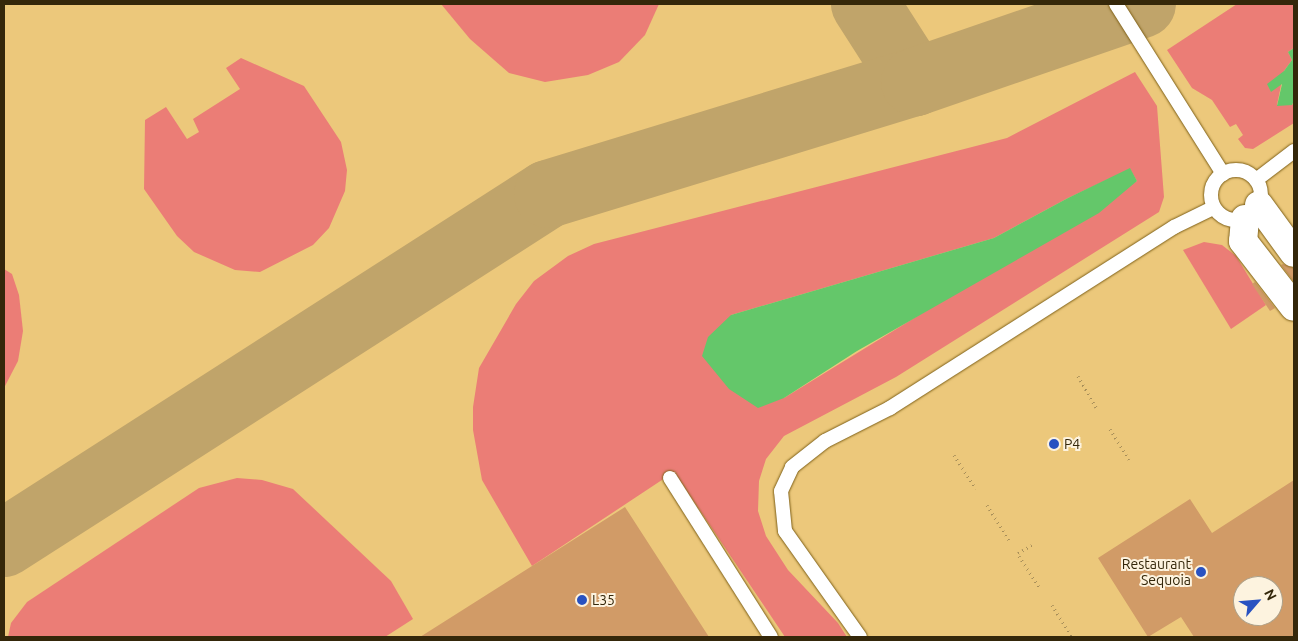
<!DOCTYPE html>
<html>
<head>
<meta charset="utf-8">
<style>
	body { margin:0 }
	#map { position:relative; width:1298px; height:641px; overflow:hidden; background:#f0cf8b; font-family:Ubuntu,sans-serif }
	div>[style] { position:absolute }
	.built>* { inset:0; background:#ecc87b }
	.green>* { inset:0; background:#eb7d76 }
	.water>* { inset:0; background:#64c76a }
	.taxiway>* { height:68px; margin:-34px; padding:0 34px; transform-origin:34px; border-radius:34px; background:#c0a46a }
	.building>* { inset:0; background:#d19b67 }
	.path>* { height:3px; margin-top:-1.5px; transform-origin:0; background:repeating-linear-gradient(90deg,#a78e59 0 1px,transparent 0 5px) }
	.roads { filter:drop-shadow(0 0 1px #7e6018) drop-shadow(0 0 1px #7e6018) }
	.lane>* { height:14px; margin:-7px; padding:0 7px; transform-origin:7px; border-radius:7px; background:#fff }
	.lane>.ring { margin:-7px; padding:0; box-sizing:content-box; background:none; border:14px solid #fff; border-radius:50% }
	.street>* { height:28px; margin:-14px; padding:0 14px; transform-origin:14px; border-radius:14px; background:#fff }
	.dots>* { width:14px; height:14px; translate:-50% -50%; box-sizing:border-box; border:2px solid #fdf3df; border-radius:50% }
	span { translate:-50% -50%; white-space:nowrap; text-align:center; line-height:1.15; -webkit-text-stroke:4px #fdf3df; paint-order:stroke }
	.poi-label { font-size:14px; color:#34270a }
	.left { translate:0 -50%; text-align:left }
	.right { translate:-100% -50%; text-align:right }
	.frame { position:absolute; inset:0; border:5px solid #34270a; pointer-events:none }
	.north { position:absolute; left:1233px; top:576px; width:50px; height:50px; box-sizing:border-box; background:#fdf3df; border:1px solid #ada18a; border-radius:50%; rotate:63deg; font-size:14px; font-weight:700; line-height:20px; text-align:center; color:#34270a }
	.north::after { content:''; display:block; margin:auto; width:18px; height:22px; background:#2952c1; clip-path:polygon(50% 0,100% 100%,50% 72%,0 100%) }
</style>
</head>
<body>
<div id="map">
	<div class="built">
		<div style="clip-path:polygon(evenodd,4px 4px,1294px 4px,1294px 637px,4px 637px,4px 4px,1243px 586px,1273px 586px,1273px 616px,1243px 616px,1243px 586px)"></div>
	</div>
	<div class="green">
		<div style="clip-path:polygon(441px 4px,659px 4px,645px 35px,619px 62px,588px 75px,545px 82px,509px 73px,470px 39px)"></div>
		<div style="clip-path:polygon(1237px 4px,1294px 4px,1294px 48px,1288px 52px,1292px 60px,1284px 71px,1277px 105px,1292px 105px,1294px 101px,1294px 123px,1253px 149px,1245px 148px,1238px 139px,1243px 135px,1236px 124px,1230px 127px,1212px 100px,1192px 88px,1167px 50px)"></div>
		<div style="clip-path:polygon(241px 58px,304px 86px,341px 142px,347px 170px,345px 191px,329px 228px,313px 245px,260px 272px,235px 270px,194px 252px,177px 236px,144px 189px,145px 120px,166px 107px,187px 139px,199px 132px,193px 119px,240px 89px,226px 68px)"></div>
		<div style="clip-path:polygon(evenodd,1135px 72px,1157px 106px,1164px 197px,1159px 212px,896px 377px,784px 436px,766px 459px,759px 481px,758px 511px,766px 536px,788px 570px,838px 623px,847px 637px,785px 637px,674px 472px,532px 566px,482px 480px,473px 430px,473px 407px,479px 368px,516px 304px,534px 281px,568px 256px,594px 244px,1007px 138px,1135px 72px,1130px 169px,1137px 181px,784px 398px,731px 315px,994px 238px,1068px 198px,1130px 169px)"></div>
		<div style="clip-path:polygon(1204px 242px,1222px 245px,1236px 256px,1266px 305px,1231px 329px,1183px 250px)"></div>
		<div style="clip-path:polygon(4px 269px,12px 274px,19px 295px,23px 331px,18px 361px,4px 388px)"></div>
		<div style="clip-path:polygon(237px 478px,262px 480px,293px 489px,391px 581px,413px 619px,385px 637px,8px 637px,11px 623px,27px 602px,199px 488px)"></div>
	</div>
	<div class="water">
		<div style="clip-path:polygon(1294px 48px,1294px 101px,1292px 105px,1277px 106px,1282px 84px,1271px 92px,1267px 84px,1284px 71px,1292px 60px,1288px 52px)"></div>
		<div style="clip-path:polygon(1130px 168px,1137px 181px,1099px 213px,857px 351px,784px 398px,758px 408px,729px 389px,702px 356px,708px 337px,731px 315px,994px 238px,1068px 198px)"></div>
	</div>
	<div class="taxiway">
		<div style="left:865px;top:4px;width:93px;rotate:57.3deg"></div>
		<div style="left:4px;top:543px;width:646px;rotate:-32.68deg"></div>
		<div style="left:548px;top:194px;width:384px;rotate:-17deg"></div>
		<div style="left:915px;top:82px;width:240px;rotate:-19deg"></div>
	</div>
	<div class="building">
		<div style="clip-path:polygon(1283px 264px,1294px 268px,1294px 282px,1281px 265px)"></div>
		<div style="clip-path:polygon(1255px 282px,1275px 308px,1270px 311px,1252px 284px)"></div>
		<div style="clip-path:polygon(evenodd,1294px 480px,1294px 637px,1194px 637px,1181px 617px,1148px 637px,1098px 558px,1190px 499px,1212px 533px,1294px 480px,1243px 586px,1273px 586px,1273px 616px,1243px 616px,1243px 586px)"></div>
		<div style="clip-path:polygon(625px 507px,709px 637px,420px 637px,532px 566px)"></div>
	</div>
	<div class="path">
		<div style="left:1078px;top:376px;width:39px;rotate:60deg"></div>
		<div style="left:1110px;top:429px;width:36px;rotate:58deg"></div>
		<div style="left:954px;top:455px;width:40px;rotate:57.1deg"></div>
		<div style="left:987px;top:505px;width:41px;rotate:57.8deg"></div>
		<div style="left:1018px;top:553px;width:16px;rotate:-30deg"></div>
		<div style="left:1019px;top:556px;width:38px;rotate:57deg"></div>
		<div style="left:1052px;top:605px;width:38px;rotate:58deg"></div>
	</div>
	<div class="roads">
		<div class="lane">
			<div style="left:1116px;top:4px;width:201px;rotate:57.8deg"></div>
			<div class="ring" style="left:1211px;top:170px;width:36px;height:36px"></div>
			<div style="left:1256px;top:180px;width:48px;rotate:-37.3deg"></div>
			<div style="left:670px;top:478px;width:188px;rotate:57.6deg"></div>
			<div style="left:860px;top:637px;width:130px;rotate:-125.3deg"></div>
			<div style="left:785px;top:531px;width:40px;rotate:-95.7deg"></div>
			<div style="left:781px;top:491px;width:26px;rotate:-65deg"></div>
			<div style="left:792px;top:467px;width:42px;rotate:-38.2deg"></div>
			<div style="left:825px;top:441px;width:73px;rotate:-26.9deg"></div>
			<div style="left:890px;top:408px;width:337px;rotate:-32.5deg"></div>
			<div style="left:1174px;top:227px;width:43px;rotate:-26deg"></div>
		</div>
		<div class="street">
			<div style="left:1259px;top:205px;width:59px;rotate:53.9deg"></div>
			<div style="left:1245px;top:219px;width:22px;rotate:95deg"></div>
			<div style="left:1243px;top:241px;width:83px;rotate:52.3deg"></div>
		</div>
	</div>
	<div class="dots">
		<div style="left:1054px;top:444px;background:#2952c1"></div>
		<div style="left:1201px;top:572px;background:#2952c1"></div>
		<div style="left:582px;top:600px;background:#2952c1"></div>
	</div>
	<div class="poi-label">
		<span class="left" style="left:1064px;top:444px">P4</span>
		<span class="right" style="left:1191px;top:572px">Restaurant<br>Sequoia</span>
		<span class="left" style="left:592px;top:600px">L35</span>
	</div>
	<div class="frame"></div>
	<div class="north">N</div>
</div>
</body>
</html>
